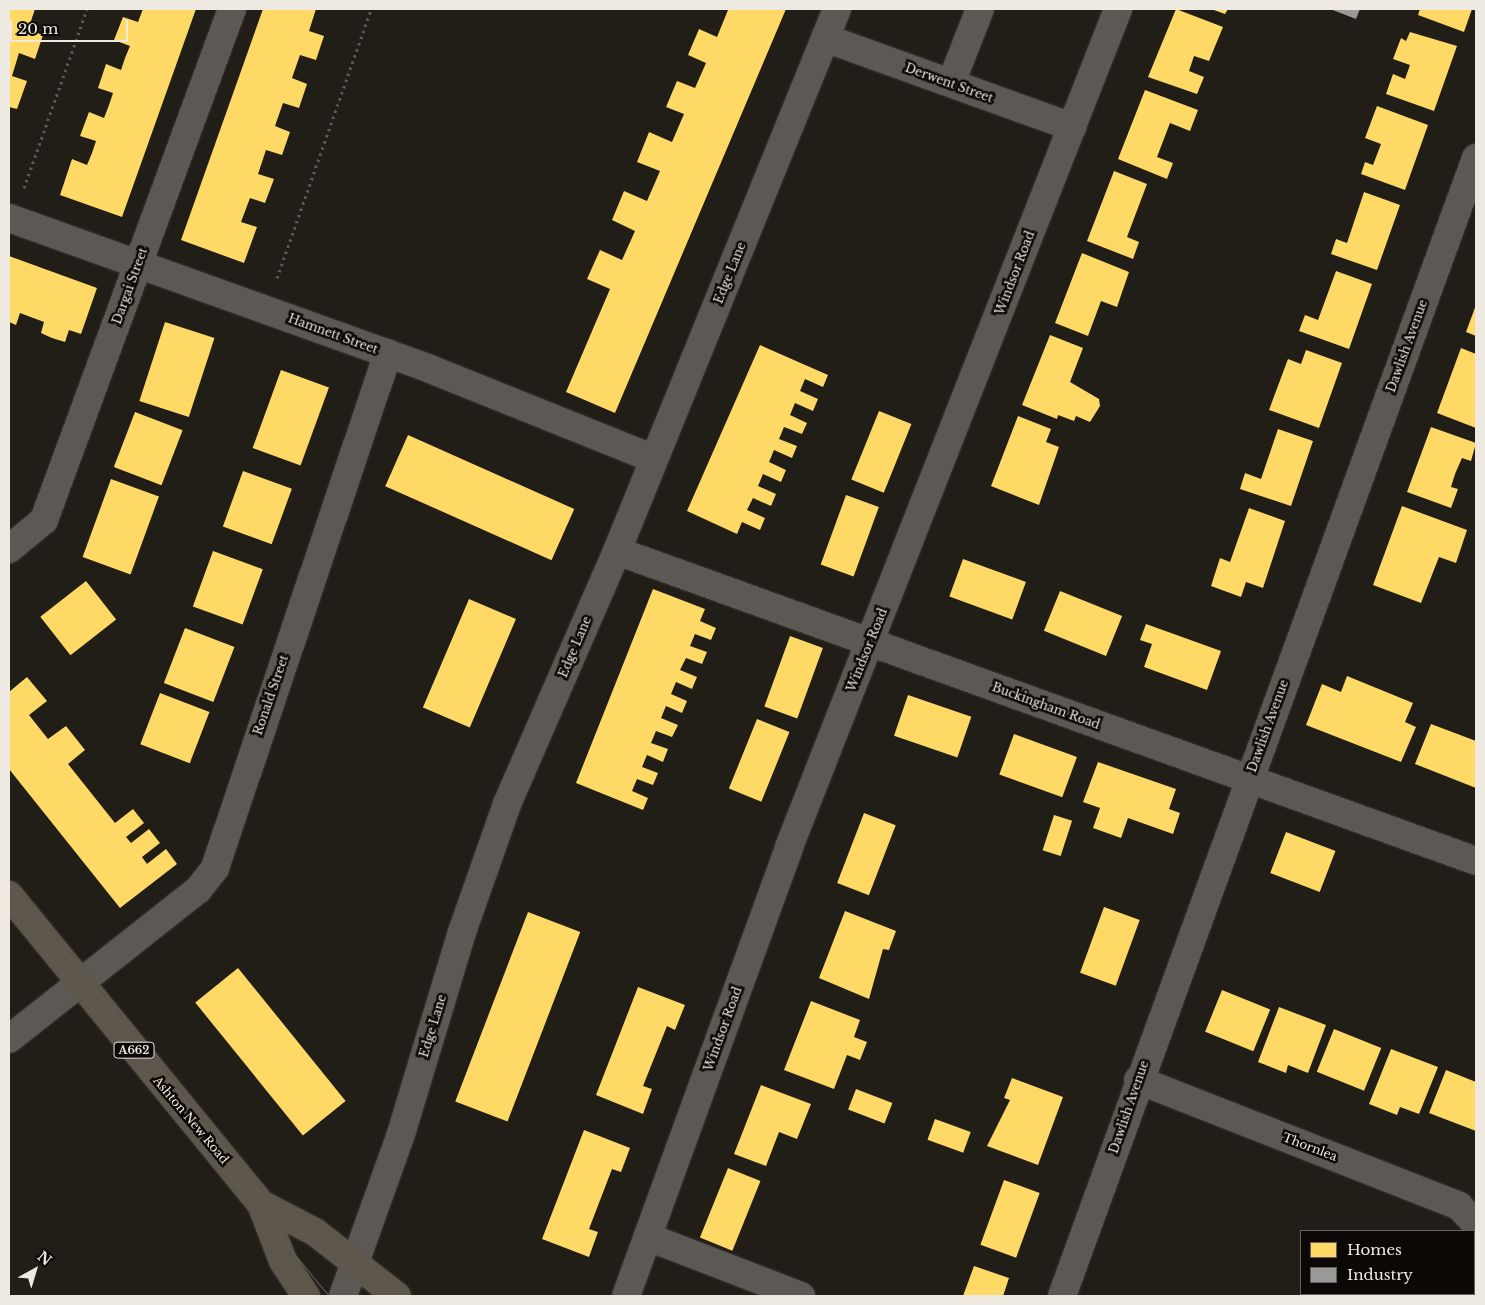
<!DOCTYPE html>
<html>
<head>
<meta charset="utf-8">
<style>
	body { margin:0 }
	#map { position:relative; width:1485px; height:1305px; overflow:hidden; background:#211d17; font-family:"Libre Baskerville",serif }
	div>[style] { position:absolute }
	.homes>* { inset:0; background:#ffd966; transform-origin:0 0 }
	.industry>* { inset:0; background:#999 }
	.path>* { height:3px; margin-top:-1.5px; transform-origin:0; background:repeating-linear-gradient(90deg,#5c5955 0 2.5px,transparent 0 6.5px) }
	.roads { filter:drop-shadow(0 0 1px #3b3834) drop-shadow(0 0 1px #3b3834) }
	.minor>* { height:28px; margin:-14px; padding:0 14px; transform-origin:14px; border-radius:14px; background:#5c5854 }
	.major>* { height:28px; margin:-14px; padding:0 14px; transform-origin:14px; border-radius:14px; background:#5d564a }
	.tram>* { height:1px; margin:-0.5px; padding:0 0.5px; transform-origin:0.5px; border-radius:0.5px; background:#5f5d58 }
	span { translate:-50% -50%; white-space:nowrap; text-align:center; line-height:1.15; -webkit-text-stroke:5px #0b0805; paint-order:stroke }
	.shield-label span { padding:1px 4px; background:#0b0805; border:1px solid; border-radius:4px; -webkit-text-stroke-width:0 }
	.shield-label { font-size:11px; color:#eee9e1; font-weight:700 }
	.street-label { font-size:12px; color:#eee9e1 }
	.frame { position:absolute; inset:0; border:10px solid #eee9e1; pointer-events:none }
	.legend { position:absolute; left:1300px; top:1230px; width:175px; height:65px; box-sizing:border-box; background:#0b0805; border:1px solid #66625d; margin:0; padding:6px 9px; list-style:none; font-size:15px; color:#eee9e1 }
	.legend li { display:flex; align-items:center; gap:10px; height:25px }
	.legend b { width:25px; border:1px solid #66625d }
	.north { position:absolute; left:10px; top:1245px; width:50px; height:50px; -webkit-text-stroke:4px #0b0805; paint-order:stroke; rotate:39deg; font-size:14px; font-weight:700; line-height:20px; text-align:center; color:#eee9e1 }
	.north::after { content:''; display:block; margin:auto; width:18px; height:22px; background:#eee9e1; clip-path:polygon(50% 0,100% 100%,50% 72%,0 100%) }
	.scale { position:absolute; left:10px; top:20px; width:118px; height:22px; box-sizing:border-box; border:2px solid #eee9e1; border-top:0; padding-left:6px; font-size:15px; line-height:18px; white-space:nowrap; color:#eee9e1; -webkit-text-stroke:4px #0b0805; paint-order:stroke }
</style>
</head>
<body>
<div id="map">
	<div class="homes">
		<div style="clip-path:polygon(9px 9px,35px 9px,28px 30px,43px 35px,35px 59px,19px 53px,12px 76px,27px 81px,17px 109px,9px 107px)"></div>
		<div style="clip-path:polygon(143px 9px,196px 9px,122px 217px,60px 195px,72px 159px,87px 165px,92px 153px,96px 141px,80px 136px,89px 112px,104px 118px,109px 105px,113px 93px,98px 88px,106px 64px,121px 70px,125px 58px,130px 46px,114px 40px,123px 17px,138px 22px)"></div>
		<div style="clip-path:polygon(263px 9px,316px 9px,309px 31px,324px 36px,316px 60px,300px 55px,292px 78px,307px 84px,299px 108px,283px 103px,275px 126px,290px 132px,282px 155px,266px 150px,258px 174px,274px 179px,265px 203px,250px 198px,241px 222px,257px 227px,244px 263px,181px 240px)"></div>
		<div style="clip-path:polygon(724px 9px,786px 9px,615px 413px,566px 392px,610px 289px,587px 279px,600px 250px,622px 260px,635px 231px,612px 220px,624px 191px,647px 201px,660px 171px,637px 162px,649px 132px,672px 142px,684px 114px,666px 107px,677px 81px,695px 88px,706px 63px,688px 55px,699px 29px,717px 37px,728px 10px)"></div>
		<div style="clip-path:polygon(1176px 9px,1223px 27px,1209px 61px,1194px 56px,1189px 71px,1204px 77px,1197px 94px,1148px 77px)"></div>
		<div style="clip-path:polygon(1211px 9px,1228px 9px,1225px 14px)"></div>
		<div style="clip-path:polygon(1420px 9px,1472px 9px,1464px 32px,1418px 15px)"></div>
		<div style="clip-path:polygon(1410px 32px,1457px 46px,1434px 111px,1386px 94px,1393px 74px,1405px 79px,1410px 65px,1393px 59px,1401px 38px,1406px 41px)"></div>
		<div style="clip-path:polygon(1145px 90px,1198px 110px,1190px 131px,1170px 123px,1157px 157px,1173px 163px,1167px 179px,1118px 159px)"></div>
		<div style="clip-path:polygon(1377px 106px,1428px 125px,1405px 190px,1361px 174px,1365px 162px,1373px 165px,1381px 144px,1365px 138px)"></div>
		<div style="clip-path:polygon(1114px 171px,1147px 184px,1127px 237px,1139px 242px,1133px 259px,1087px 241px)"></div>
		<div style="clip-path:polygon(1364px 192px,1400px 205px,1377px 270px,1331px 254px,1336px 239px,1347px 243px)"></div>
		<div style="clip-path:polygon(1082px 253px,1129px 272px,1117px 307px,1101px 301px,1088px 336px,1055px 323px)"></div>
		<div style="clip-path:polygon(9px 256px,97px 288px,81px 334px,69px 330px,65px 342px,52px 338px,41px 333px,44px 322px,20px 313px,16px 325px,9px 322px)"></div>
		<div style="clip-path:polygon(1336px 271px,1372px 284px,1349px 349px,1299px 331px,1305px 315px,1318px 320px)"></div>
		<div style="clip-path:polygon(1476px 305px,1476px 336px,1466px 332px)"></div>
		<div style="left:165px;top:322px;width:52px;height:83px;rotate:18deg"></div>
		<div style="clip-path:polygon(1050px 335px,1083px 348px,1070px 382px,1099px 399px,1100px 406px,1090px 422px,1076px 416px,1074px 421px,1058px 415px,1057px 419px,1022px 405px)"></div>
		<div style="clip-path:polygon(760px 345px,828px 375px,823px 387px,805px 379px,800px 391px,818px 399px,813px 411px,795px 403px,790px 415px,807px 423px,802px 434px,784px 427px,779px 439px,797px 446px,792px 458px,774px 450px,769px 462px,786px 470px,781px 482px,763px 474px,758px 486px,776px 494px,771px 506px,753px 498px,747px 510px,765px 518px,760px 530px,742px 522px,737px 534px,687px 511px)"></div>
		<div style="clip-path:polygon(1461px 348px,1476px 354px,1476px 428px,1437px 413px)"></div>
		<div style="clip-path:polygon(1306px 350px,1342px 363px,1319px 428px,1269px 410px,1288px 359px,1301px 364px)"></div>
		<div style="left:281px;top:370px;width:51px;height:83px;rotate:20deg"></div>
		<div style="left:879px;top:411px;width:35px;height:74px;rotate:22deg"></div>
		<div style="left:135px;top:412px;width:51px;height:59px;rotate:21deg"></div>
		<div style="clip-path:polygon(1018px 416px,1051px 429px,1046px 442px,1059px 447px,1039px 505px,991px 486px)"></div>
		<div style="clip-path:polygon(1431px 427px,1476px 443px,1471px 461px,1462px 458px,1455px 474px,1451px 487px,1458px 489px,1451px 508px,1407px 492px)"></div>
		<div style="clip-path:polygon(1278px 429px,1313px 441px,1291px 506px,1240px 489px,1245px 473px,1261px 479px)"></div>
		<div style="left:408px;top:435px;width:182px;height:56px;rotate:24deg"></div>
		<div style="left:243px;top:471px;width:52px;height:59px;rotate:20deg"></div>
		<div style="left:111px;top:479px;width:51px;height:83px;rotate:20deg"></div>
		<div style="left:846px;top:495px;width:35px;height:74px;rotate:20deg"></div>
		<div style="clip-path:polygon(1402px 506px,1467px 530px,1456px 563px,1439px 557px,1421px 603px,1373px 585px)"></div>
		<div style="clip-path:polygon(1249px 508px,1285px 521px,1263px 588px,1246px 582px,1241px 597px,1211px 586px,1220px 558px,1230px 562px)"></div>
		<div style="left:213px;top:551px;width:53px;height:59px;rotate:20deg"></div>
		<div style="left:963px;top:559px;width:67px;height:40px;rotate:20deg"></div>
		<div style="left:86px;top:581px;width:49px;height:58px;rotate:52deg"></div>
		<div style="clip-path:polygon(653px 589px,705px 609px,700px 621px,716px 628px,711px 640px,695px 634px,690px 646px,707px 652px,702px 664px,686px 658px,680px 670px,697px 677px,692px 689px,676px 682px,671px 694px,687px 701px,682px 713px,666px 706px,661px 718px,678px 725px,672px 737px,656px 731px,651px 743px,668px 749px,663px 762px,647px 755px,642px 767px,658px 773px,653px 785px,637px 779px,632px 791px,648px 798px,643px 810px,576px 783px)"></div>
		<div style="left:1060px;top:591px;width:67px;height:43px;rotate:22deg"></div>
		<div style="left:469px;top:599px;width:51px;height:118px;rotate:23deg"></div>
		<div style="clip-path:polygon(1146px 624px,1221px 651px,1207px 690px,1144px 667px,1152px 644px,1140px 640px)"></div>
		<div style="left:185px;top:628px;width:53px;height:59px;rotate:21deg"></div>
		<div style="left:790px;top:636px;width:35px;height:75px;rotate:20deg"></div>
		<div style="clip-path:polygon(1347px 676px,1413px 703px,1405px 722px,1416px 727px,1401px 762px,1306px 725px,1322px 684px,1341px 692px)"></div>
		<div style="clip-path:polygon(27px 677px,47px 701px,29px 715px,48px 739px,66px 726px,85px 750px,68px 764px,115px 823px,133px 809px,144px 823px,126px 837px,131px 843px,149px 829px,160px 843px,142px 857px,147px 864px,166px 849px,177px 864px,120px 908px,9px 769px,9px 692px)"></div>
		<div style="left:160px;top:693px;width:53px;height:55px;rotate:21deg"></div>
		<div style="left:908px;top:695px;width:67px;height:43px;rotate:19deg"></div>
		<div style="left:757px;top:719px;width:35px;height:75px;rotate:22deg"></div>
		<div style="clip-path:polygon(1431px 724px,1476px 741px,1476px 788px,1415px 764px)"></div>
		<div style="left:1014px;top:734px;width:67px;height:43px;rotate:20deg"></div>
		<div style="clip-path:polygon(1098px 762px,1176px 789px,1169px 809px,1180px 813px,1173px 834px,1128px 818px,1121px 838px,1093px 828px,1100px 808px,1083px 802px)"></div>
		<div style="left:864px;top:813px;width:34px;height:75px;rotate:21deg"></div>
		<div style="left:1054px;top:815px;width:19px;height:37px;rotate:18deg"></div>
		<div style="left:1286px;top:832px;width:53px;height:44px;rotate:21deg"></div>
		<div style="left:1104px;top:907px;width:38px;height:70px;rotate:20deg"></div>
		<div style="clip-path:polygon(845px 911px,896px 931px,889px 950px,883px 949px,869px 999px,819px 978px)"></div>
		<div style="left:528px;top:912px;width:56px;height:203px;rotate:21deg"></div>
		<div style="left:238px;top:968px;width:171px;height:55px;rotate:51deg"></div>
		<div style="clip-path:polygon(638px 987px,685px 1005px,675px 1030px,667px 1026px,643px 1086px,652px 1089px,643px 1114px,596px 1095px)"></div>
		<div style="left:1222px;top:990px;width:52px;height:45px;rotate:22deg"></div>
		<div style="clip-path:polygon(811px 1001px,860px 1020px,854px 1037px,867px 1042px,860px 1060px,847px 1055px,834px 1089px,784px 1070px)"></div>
		<div style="clip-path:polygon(1279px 1007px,1326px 1025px,1308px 1073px,1288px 1065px,1286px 1073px,1258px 1062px)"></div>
		<div style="left:1334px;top:1029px;width:51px;height:46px;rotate:22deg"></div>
		<div style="clip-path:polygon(1391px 1049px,1438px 1067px,1419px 1114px,1400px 1107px,1397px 1115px,1369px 1104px)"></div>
		<div style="clip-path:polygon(1446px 1070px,1476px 1082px,1476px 1131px,1429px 1113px)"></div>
		<div style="clip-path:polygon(1012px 1078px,1063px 1097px,1038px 1165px,987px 1146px,1010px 1100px,1004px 1098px)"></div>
		<div style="clip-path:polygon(761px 1085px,811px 1104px,797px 1139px,779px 1132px,766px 1166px,734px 1154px)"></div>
		<div style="left:856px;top:1089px;width:39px;height:22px;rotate:21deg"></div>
		<div style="left:935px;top:1119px;width:38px;height:22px;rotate:20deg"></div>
		<div style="clip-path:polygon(584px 1130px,630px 1148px,621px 1172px,612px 1169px,589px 1229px,598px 1232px,589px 1257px,542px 1239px)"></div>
		<div style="left:728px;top:1168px;width:35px;height:75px;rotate:22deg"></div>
		<div style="left:1004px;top:1180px;width:38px;height:69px;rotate:20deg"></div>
		<div style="clip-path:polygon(974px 1266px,1009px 1278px,1003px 1296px,963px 1296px)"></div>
	</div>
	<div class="industry">
		<div style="clip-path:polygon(1330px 9px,1360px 9px,1356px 19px)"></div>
	</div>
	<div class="path">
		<div style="left:24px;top:188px;width:190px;rotate:-70.6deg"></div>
		<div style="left:277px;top:278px;width:285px;rotate:-70.7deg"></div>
	</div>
	<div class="roads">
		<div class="minor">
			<div style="left:825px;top:38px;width:263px;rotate:19.8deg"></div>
			<div style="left:951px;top:83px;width:79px;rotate:-68.6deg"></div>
			<div style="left:9px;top:218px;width:447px;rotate:19.7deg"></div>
			<div style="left:430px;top:369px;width:241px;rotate:21.9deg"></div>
			<div style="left:9px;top:549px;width:45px;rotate:-39.6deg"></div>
			<div style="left:44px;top:520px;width:544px;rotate:-69.8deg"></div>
			<div style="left:617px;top:551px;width:913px;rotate:19.84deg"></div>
			<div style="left:9px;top:1039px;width:241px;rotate:-38.3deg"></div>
			<div style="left:198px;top:890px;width:28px;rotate:-52deg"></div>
			<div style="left:215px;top:868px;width:543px;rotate:-71.43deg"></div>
			<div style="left:1138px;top:1080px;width:345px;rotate:21.4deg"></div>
			<div style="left:1459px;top:1206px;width:25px;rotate:47deg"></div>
			<div style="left:648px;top:1237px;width:164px;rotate:21.1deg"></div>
			<div style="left:343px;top:1296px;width:172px;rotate:-70.3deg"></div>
			<div style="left:401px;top:1134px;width:211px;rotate:-73.2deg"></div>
			<div style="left:462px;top:932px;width:136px;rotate:-70.6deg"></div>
			<div style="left:507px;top:804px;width:276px;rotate:-66.5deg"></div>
			<div style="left:617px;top:551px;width:585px;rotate:-67.91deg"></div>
			<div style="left:626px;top:1296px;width:478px;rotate:-70deg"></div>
			<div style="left:789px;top:847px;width:900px;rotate:-68.56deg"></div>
			<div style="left:1062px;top:1296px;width:1211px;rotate:-70.01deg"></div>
		</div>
		<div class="major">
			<div style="left:9px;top:895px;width:399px;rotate:50.8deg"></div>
			<div style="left:261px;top:1204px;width:61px;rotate:68.9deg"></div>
			<div style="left:283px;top:1261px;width:42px;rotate:56.7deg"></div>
			<div style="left:261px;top:1204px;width:61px;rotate:27.4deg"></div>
			<div style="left:315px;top:1232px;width:104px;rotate:38deg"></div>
		</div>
	</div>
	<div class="tram">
		<div style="left:9px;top:884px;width:422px;rotate:50.9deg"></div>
		<div style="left:275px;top:1211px;width:131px;rotate:40.4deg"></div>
		<div style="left:9px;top:909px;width:502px;rotate:50.41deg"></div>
	</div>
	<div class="shield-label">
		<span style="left:134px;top:1050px">A662</span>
	</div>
	<div class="street-label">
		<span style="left:949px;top:83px;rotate:20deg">Derwent Street</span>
		<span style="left:730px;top:273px;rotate:-68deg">Edge Lane</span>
		<span style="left:1015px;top:273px;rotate:-69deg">Windsor Road</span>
		<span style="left:130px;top:286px;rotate:-70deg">Dargai Street</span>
		<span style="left:333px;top:334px;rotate:20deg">Hamnett Street</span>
		<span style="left:1407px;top:346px;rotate:-70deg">Dawlish Avenue</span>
		<span style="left:575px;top:647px;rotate:-67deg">Edge Lane</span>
		<span style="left:867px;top:650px;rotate:-68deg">Windsor Road</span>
		<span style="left:271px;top:695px;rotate:-71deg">Ronald Street</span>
		<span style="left:1046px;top:706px;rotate:20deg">Buckingham Road</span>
		<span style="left:1268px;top:726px;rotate:-70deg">Dawlish Avenue</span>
		<span style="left:433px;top:1026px;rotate:-73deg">Edge Lane</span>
		<span style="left:723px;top:1029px;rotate:-70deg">Windsor Road</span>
		<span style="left:1129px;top:1107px;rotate:-71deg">Dawlish Avenue</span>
		<span style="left:191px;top:1120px;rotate:50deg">Ashton New Road</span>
		<span style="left:1310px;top:1147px;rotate:21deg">Thornlea</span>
	</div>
	<div class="frame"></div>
	<ul class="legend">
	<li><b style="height:14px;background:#ffd966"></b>Homes</li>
	<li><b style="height:14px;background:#999"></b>Industry</li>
	</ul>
	<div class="north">N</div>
	<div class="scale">20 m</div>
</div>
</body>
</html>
